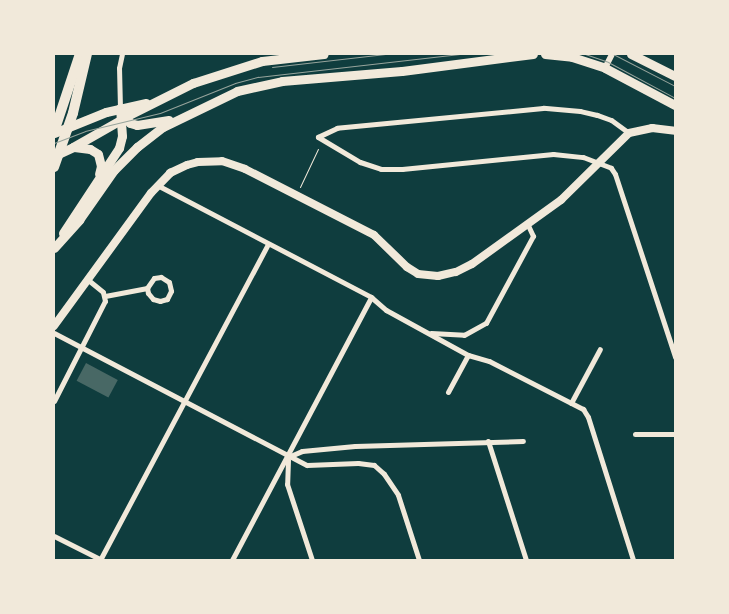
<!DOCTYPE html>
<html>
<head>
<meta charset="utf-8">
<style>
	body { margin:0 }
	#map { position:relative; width:729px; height:614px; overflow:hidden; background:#0f3d3e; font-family:"Varela Round",sans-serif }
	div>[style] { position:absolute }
	.building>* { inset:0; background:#486865; transform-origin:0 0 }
	.path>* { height:1px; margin:-0.5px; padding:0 0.5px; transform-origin:0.5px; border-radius:0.5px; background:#f1e9da }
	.minor>* { height:5px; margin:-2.5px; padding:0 2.5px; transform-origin:2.5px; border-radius:2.5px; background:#f1e9da }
	.tertiary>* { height:6px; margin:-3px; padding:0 3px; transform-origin:3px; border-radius:3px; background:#f1e9da }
	.secondary>* { height:8px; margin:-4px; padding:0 4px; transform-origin:4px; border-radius:4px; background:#f1e9da }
	.primary>* { height:9px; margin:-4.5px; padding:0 4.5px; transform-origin:4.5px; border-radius:4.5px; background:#f1e9da }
	.motorway>* { height:10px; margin:-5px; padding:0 5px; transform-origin:5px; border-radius:5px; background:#f1e9da }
	.tram>* { height:1px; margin:-0.5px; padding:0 0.5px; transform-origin:0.5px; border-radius:0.5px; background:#97a49c }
	span { translate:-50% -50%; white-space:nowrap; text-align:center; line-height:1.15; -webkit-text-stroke:4.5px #f1e9da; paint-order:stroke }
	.frame { position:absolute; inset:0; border:55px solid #f1e9da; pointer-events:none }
</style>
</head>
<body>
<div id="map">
	<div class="building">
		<div style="left:86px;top:363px;width:36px;height:20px;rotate:28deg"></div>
	</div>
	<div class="path">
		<div style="left:300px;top:187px;width:42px;rotate:-64.7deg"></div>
	</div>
	<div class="minor">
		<div style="left:120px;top:108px;width:40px;rotate:-91.4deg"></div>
		<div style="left:119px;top:68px;width:14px;rotate:-78deg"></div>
		<div style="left:629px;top:133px;width:22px;rotate:-144deg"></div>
		<div style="left:611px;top:120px;width:15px;rotate:-160deg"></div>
		<div style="left:597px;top:115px;width:17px;rotate:-167deg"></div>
		<div style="left:580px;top:111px;width:37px;rotate:-175deg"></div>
		<div style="left:543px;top:108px;width:207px;rotate:174.5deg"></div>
		<div style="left:337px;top:128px;width:21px;rotate:155deg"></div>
		<div style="left:318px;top:137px;width:49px;rotate:30.8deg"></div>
		<div style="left:360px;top:162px;width:22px;rotate:18deg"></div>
		<div style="left:381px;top:169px;width:21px"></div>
		<div style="left:402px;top:169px;width:152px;rotate:-5.7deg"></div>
		<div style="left:553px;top:154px;width:30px;rotate:6deg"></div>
		<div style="left:583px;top:157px;width:30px;rotate:21deg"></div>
		<div style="left:611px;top:168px;width:7px;rotate:56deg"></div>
		<div style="left:615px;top:174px;width:193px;rotate:71.8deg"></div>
		<div style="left:157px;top:185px;width:242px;rotate:27.6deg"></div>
		<div style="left:371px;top:297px;width:20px;rotate:41deg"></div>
		<div style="left:386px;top:310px;width:94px;rotate:28.8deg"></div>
		<div style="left:468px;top:355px;width:22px;rotate:16deg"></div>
		<div style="left:489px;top:361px;width:106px;rotate:27.1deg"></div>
		<div style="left:583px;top:409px;width:9px;rotate:58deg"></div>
		<div style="left:588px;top:417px;width:150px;rotate:72.5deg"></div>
		<div style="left:105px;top:296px;width:43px;rotate:-10.8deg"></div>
		<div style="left:147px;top:288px;width:12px;rotate:-55deg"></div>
		<div style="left:154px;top:278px;width:7px;rotate:-8deg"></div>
		<div style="left:161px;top:277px;width:9px;rotate:32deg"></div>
		<div style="left:169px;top:282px;width:9px;rotate:77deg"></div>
		<div style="left:171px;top:291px;width:9px;rotate:117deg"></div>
		<div style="left:167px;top:299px;width:7px;rotate:164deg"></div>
		<div style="left:160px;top:301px;width:7px;rotate:-164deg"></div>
		<div style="left:153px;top:299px;width:8px;rotate:-130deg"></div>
		<div style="left:148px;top:293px;width:5px;rotate:-101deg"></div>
		<div style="left:54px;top:333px;width:285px;rotate:27.6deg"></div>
		<div style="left:307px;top:465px;width:51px;rotate:-2.2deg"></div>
		<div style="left:358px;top:463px;width:16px;rotate:7deg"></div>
		<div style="left:374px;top:465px;width:13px;rotate:42deg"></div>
		<div style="left:384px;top:474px;width:25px;rotate:56deg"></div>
		<div style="left:398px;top:495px;width:68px;rotate:72.1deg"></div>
		<div style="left:431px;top:333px;width:33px;rotate:3deg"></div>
		<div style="left:464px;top:335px;width:25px;rotate:-29deg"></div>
		<div style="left:486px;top:323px;width:99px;rotate:-61.6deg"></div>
		<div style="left:533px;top:236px;width:14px;rotate:-115deg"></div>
		<div style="left:448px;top:392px;width:42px;rotate:-61.6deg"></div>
		<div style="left:54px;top:401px;width:112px;rotate:-63deg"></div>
		<div style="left:105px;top:301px;width:9px;rotate:-103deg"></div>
		<div style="left:103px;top:292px;width:19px;rotate:-141deg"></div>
		<div style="left:571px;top:403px;width:61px;rotate:-61.8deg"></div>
		<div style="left:635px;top:434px;width:40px"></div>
		<div style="left:488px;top:441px;width:125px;rotate:72.3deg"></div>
		<div style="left:288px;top:457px;width:15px;rotate:-23deg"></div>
		<div style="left:302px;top:451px;width:53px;rotate:-5.4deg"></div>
		<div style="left:355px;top:446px;width:168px;rotate:-1.7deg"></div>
		<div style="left:288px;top:460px;width:24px;rotate:92deg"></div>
		<div style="left:287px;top:484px;width:80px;rotate:71.8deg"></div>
		<div style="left:54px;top:536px;width:54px;rotate:26.6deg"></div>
		<div style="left:100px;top:560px;width:358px;rotate:-62deg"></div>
		<div style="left:232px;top:560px;width:297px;rotate:-62.1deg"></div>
	</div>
	<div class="tertiary">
		<div style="left:605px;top:68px;width:16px;rotate:-63deg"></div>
	</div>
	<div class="secondary">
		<div style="left:54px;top:326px;width:165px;rotate:-53.9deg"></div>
		<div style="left:151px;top:193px;width:28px;rotate:-46deg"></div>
		<div style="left:170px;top:173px;width:19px;rotate:-25deg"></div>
		<div style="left:187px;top:165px;width:11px;rotate:-15deg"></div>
		<div style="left:198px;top:162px;width:24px;rotate:-2deg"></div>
		<div style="left:222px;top:161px;width:24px;rotate:19deg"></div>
		<div style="left:245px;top:169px;width:145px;rotate:27.1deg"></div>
		<div style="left:374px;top:235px;width:46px;rotate:44.1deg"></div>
		<div style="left:407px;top:267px;width:13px;rotate:32deg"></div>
		<div style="left:418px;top:274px;width:20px;rotate:6deg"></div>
		<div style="left:438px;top:276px;width:18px;rotate:-13deg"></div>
		<div style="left:456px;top:272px;width:18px;rotate:-27deg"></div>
		<div style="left:472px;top:264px;width:110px;rotate:-35.7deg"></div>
		<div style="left:561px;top:200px;width:95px;rotate:-44.6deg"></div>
		<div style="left:629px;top:133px;width:24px;rotate:-12deg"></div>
		<div style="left:652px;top:128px;width:23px;rotate:7deg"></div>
	</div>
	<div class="primary">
		<div style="left:545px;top:54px;width:27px;rotate:6deg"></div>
		<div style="left:572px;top:57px;width:35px;rotate:18deg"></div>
		<div style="left:605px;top:68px;width:79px;rotate:27.9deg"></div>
		<div style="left:631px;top:54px;width:49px;rotate:26.6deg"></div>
		<div style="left:123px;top:114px;width:11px;rotate:52deg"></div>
		<div style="left:130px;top:123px;width:7px;rotate:16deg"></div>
		<div style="left:137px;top:125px;width:32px;rotate:-9deg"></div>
		<div style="left:54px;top:133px;width:56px;rotate:-22deg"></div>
		<div style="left:106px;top:112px;width:41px;rotate:-12.7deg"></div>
		<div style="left:74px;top:147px;width:16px;rotate:7deg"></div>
		<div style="left:90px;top:149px;width:9px;rotate:32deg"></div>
		<div style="left:98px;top:154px;width:12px;rotate:76deg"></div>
		<div style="left:101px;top:166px;width:8px;rotate:104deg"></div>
		<div style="left:54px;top:156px;width:21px;rotate:-25deg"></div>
		<div style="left:73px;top:147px;width:64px;rotate:-29.7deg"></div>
		<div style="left:129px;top:115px;width:72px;rotate:-26.6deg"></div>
		<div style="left:193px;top:83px;width:72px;rotate:-17.7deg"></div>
		<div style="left:262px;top:61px;width:62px;rotate:-6.4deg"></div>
		<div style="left:63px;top:233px;width:102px;rotate:-56.6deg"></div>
		<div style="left:119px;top:148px;width:12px;rotate:-76deg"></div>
		<div style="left:122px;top:136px;width:28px;rotate:-94deg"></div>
		<div style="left:54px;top:248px;width:38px;rotate:-48deg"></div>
		<div style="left:79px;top:220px;width:61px;rotate:-55deg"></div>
		<div style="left:114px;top:170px;width:33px;rotate:-45deg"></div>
		<div style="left:137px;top:147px;width:33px;rotate:-38deg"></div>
		<div style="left:163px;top:127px;width:82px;rotate:-25.9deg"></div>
		<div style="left:237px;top:91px;width:46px;rotate:-12.5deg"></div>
		<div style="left:282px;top:81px;width:120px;rotate:-4.8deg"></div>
		<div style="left:402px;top:71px;width:132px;rotate:-7.4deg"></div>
	</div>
	<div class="motorway">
		<div style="left:54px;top:132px;width:82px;rotate:-71.6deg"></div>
		<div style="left:54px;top:167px;width:57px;rotate:-70.6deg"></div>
		<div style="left:73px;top:113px;width:61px;rotate:-76.7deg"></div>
	</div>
	<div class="tram">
		<div style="left:585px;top:54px;width:24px;rotate:19deg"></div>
		<div style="left:608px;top:62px;width:76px;rotate:28.2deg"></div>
		<div style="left:613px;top:54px;width:70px;rotate:27.3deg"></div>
		<div style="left:272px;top:67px;width:114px;rotate:-6.6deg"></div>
		<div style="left:54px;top:143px;width:33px;rotate:-21deg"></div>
		<div style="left:85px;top:131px;width:77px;rotate:-13.5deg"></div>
		<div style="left:160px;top:113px;width:81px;rotate:-21.8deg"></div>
		<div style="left:235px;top:83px;width:24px;rotate:-15deg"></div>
		<div style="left:258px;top:77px;width:203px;rotate:-6.5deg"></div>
	</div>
	<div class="frame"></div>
</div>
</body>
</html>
